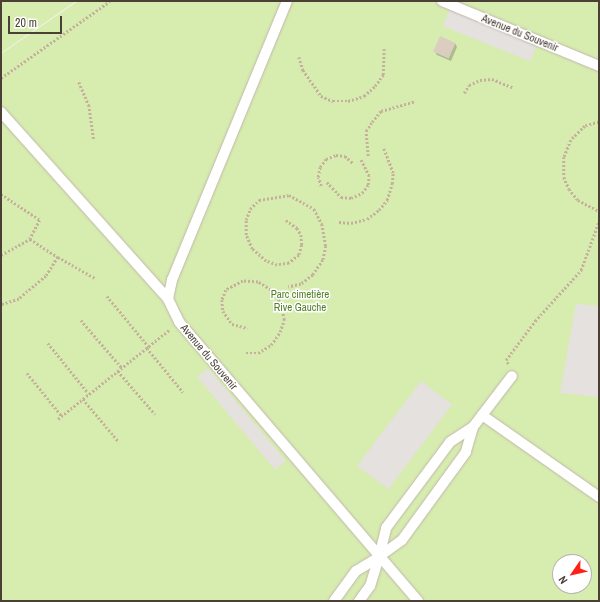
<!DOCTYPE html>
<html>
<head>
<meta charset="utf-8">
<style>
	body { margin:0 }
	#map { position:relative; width:600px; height:602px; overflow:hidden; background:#f6f0e9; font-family:"Archivo Narrow",sans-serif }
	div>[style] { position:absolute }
	.green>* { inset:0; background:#d7ecaf }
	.parking>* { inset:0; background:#e4e1de; transform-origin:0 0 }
	.shadow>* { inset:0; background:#0003 }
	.building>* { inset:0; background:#dbcec0; transform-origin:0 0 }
	.path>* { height:2.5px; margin-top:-1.25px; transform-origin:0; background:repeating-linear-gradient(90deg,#c5b19b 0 2px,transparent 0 4px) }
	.roads { filter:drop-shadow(0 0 1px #c2b7ab) drop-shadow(0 0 1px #c2b7ab) }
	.service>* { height:10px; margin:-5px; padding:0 5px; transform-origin:5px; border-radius:5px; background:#fff }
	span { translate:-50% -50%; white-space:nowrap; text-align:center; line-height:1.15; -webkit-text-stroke:3px #fff; paint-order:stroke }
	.street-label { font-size:11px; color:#4a4036 }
	.park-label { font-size:11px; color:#518124 }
	.frame { position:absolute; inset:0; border:2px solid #4a4036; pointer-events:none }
	.north { position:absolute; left:552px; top:554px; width:40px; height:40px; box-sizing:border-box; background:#fff; border:1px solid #b7b3af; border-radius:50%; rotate:236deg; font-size:11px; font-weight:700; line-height:16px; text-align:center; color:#4a4036 }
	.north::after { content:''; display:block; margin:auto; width:14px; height:18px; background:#ff2117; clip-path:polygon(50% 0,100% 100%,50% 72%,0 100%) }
	.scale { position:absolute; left:8px; top:16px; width:54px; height:18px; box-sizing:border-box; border:2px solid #4a4036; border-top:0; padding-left:5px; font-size:12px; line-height:14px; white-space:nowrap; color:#4a4036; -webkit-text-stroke:3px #fff; paint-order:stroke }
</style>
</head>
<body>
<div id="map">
	<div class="green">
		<div style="clip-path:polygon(1px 1px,76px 1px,1px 53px)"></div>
		<div style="clip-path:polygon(evenodd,78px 1px,599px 1px,599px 601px,1px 601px,1px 54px,78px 1px,560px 562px,584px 562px,584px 586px,560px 586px,560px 562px)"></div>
	</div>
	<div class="parking">
		<div style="left:453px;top:1px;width:94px;height:27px;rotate:22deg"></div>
		<div style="clip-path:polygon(576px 304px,599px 306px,599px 397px,560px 393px)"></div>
		<div style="left:208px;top:368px;width:121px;height:14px;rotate:50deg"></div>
		<div style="left:421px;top:381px;width:39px;height:106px;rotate:37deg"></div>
	</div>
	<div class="shadow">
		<div style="clip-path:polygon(455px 43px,457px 47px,451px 61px,437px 55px,435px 52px)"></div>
	</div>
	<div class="building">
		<div style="left:440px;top:36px;width:17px;height:17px;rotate:24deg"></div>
	</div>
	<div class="path">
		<div style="left:299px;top:57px;width:14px;rotate:73deg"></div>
		<div style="left:303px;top:70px;width:32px;rotate:55deg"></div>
		<div style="left:321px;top:96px;width:13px;rotate:23deg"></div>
		<div style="left:333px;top:101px;width:15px"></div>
		<div style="left:348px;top:101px;width:17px;rotate:-17deg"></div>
		<div style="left:364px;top:96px;width:15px;rotate:-42deg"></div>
		<div style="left:375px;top:86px;width:14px;rotate:-54deg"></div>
		<div style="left:383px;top:75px;width:26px;rotate:-88deg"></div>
		<div style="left:1px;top:78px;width:133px;rotate:-35.2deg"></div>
		<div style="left:79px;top:82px;width:25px;rotate:67deg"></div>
		<div style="left:89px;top:105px;width:35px;rotate:82deg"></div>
		<div style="left:464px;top:93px;width:9px;rotate:-58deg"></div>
		<div style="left:469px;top:85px;width:12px;rotate:-24deg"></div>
		<div style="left:480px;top:80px;width:12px;rotate:-5deg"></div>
		<div style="left:492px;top:79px;width:24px;rotate:22deg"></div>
		<div style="left:599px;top:122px;width:15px;rotate:164deg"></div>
		<div style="left:585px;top:126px;width:20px;rotate:135deg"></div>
		<div style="left:571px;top:140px;width:18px;rotate:112deg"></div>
		<div style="left:564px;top:157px;width:20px;rotate:90deg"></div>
		<div style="left:564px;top:177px;width:13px;rotate:67deg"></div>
		<div style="left:569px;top:189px;width:14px;rotate:51deg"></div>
		<div style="left:578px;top:200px;width:24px;rotate:28deg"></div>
		<div style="left:368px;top:156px;width:25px;rotate:-95deg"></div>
		<div style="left:366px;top:131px;width:11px;rotate:-56deg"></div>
		<div style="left:372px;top:122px;width:14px;rotate:-51deg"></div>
		<div style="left:381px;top:111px;width:35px;rotate:-16deg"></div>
		<div style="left:327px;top:182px;width:21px;rotate:47deg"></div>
		<div style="left:341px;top:197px;width:10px;rotate:6deg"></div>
		<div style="left:351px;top:198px;width:12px;rotate:-24deg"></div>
		<div style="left:362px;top:193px;width:10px;rotate:-53deg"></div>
		<div style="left:368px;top:185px;width:9px;rotate:-84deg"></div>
		<div style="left:369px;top:176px;width:18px;rotate:-117deg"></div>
		<div style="left:321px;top:186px;width:9px;rotate:-108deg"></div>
		<div style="left:318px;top:177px;width:10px;rotate:-79deg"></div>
		<div style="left:320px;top:167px;width:10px;rotate:-53deg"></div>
		<div style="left:326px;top:159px;width:11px;rotate:-22deg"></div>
		<div style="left:336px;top:155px;width:9px;rotate:6deg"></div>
		<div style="left:345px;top:156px;width:12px;rotate:42deg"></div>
		<div style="left:1px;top:194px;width:47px;rotate:33.7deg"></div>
		<div style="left:40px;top:220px;width:21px;rotate:118deg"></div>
		<div style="left:30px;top:239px;width:33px;rotate:33deg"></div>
		<div style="left:58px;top:257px;width:22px;rotate:122deg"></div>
		<div style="left:46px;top:276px;width:35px;rotate:140deg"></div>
		<div style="left:19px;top:299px;width:19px;rotate:162deg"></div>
		<div style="left:286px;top:220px;width:14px;rotate:36deg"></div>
		<div style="left:297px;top:228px;width:8px;rotate:60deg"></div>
		<div style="left:301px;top:235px;width:10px;rotate:84deg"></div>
		<div style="left:302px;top:245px;width:10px;rotate:107deg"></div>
		<div style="left:299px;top:255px;width:13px;rotate:141deg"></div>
		<div style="left:289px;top:263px;width:12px;rotate:171deg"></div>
		<div style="left:277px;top:265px;width:12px;rotate:-160deg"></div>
		<div style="left:266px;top:261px;width:18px;rotate:-139deg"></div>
		<div style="left:252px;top:249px;width:15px;rotate:-113deg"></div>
		<div style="left:246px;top:235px;width:15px;rotate:-90deg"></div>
		<div style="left:246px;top:220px;width:12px;rotate:-70deg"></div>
		<div style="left:250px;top:209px;width:13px;rotate:-45deg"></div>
		<div style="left:259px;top:200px;width:30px;rotate:-9deg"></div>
		<div style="left:289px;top:195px;width:29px;rotate:29deg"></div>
		<div style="left:314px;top:209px;width:17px;rotate:62deg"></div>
		<div style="left:322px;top:224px;width:22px;rotate:80deg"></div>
		<div style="left:326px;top:246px;width:14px;rotate:102deg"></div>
		<div style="left:323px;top:260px;width:18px;rotate:124deg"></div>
		<div style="left:313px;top:275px;width:15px;rotate:143deg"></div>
		<div style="left:301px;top:284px;width:13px;rotate:167deg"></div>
		<div style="left:339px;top:222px;width:12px;rotate:5deg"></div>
		<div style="left:351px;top:223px;width:16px;rotate:-14deg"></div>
		<div style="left:367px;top:219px;width:15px;rotate:-37deg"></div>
		<div style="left:379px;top:210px;width:13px;rotate:-51deg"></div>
		<div style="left:387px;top:200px;width:17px;rotate:-73deg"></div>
		<div style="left:392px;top:184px;width:11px;rotate:-85deg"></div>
		<div style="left:393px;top:173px;width:28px;rotate:-111deg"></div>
		<div style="left:1px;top:255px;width:33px;rotate:-29deg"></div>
		<div style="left:58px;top:257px;width:43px;rotate:29.6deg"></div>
		<div style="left:107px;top:296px;width:66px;rotate:50.5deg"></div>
		<div style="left:81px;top:320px;width:63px;rotate:49.5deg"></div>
		<div style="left:48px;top:343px;width:65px;rotate:51.2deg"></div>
		<div style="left:147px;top:348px;width:57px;rotate:50.7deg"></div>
		<div style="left:246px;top:353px;width:12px"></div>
		<div style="left:258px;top:353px;width:15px;rotate:-32deg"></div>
		<div style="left:271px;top:345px;width:16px;rotate:-55deg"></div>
		<div style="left:280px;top:332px;width:13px;rotate:-72deg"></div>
		<div style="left:284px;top:320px;width:15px;rotate:-101deg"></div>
		<div style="left:281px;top:305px;width:15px;rotate:-118deg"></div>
		<div style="left:274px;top:292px;width:19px;rotate:-148deg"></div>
		<div style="left:258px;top:282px;width:15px;rotate:-176deg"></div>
		<div style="left:243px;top:281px;width:19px;rotate:152deg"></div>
		<div style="left:226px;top:290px;width:11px;rotate:112deg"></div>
		<div style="left:222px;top:300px;width:11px;rotate:85deg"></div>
		<div style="left:223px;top:311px;width:16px;rotate:55deg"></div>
		<div style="left:232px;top:324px;width:16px;rotate:15deg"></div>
		<div style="left:508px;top:364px;width:4px;rotate:-117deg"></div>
		<div style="left:506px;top:360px;width:49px;rotate:-53.4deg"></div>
		<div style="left:535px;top:321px;width:69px;rotate:-48deg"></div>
		<div style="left:581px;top:270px;width:52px;rotate:-69.8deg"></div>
		<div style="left:118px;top:371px;width:57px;rotate:49.3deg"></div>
		<div style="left:27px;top:373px;width:55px;rotate:50.9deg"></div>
		<div style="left:83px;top:399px;width:56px;rotate:50.1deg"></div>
		<div style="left:58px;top:419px;width:142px;rotate:-38.7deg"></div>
	</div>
	<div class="roads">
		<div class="service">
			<div style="left:287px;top:1px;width:302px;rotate:112.4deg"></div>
			<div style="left:172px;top:280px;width:19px;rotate:102deg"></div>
			<div style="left:168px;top:299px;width:25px;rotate:64deg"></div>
			<div style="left:179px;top:322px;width:367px;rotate:49.4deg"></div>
			<div style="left:442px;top:1px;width:170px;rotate:22.5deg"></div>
			<div style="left:1px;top:112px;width:251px;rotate:48.2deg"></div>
			<div style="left:482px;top:415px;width:143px;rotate:35deg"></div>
			<div style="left:473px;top:427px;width:26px;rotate:106deg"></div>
			<div style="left:466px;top:452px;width:109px;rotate:126deg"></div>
			<div style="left:402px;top:540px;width:29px;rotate:144deg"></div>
			<div style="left:379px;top:557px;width:30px;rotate:-76deg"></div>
			<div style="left:386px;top:528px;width:107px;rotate:-53.3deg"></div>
			<div style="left:450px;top:442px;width:27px;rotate:-33deg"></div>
			<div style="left:473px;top:427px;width:64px;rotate:-52.6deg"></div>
			<div style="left:334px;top:601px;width:37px;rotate:-54deg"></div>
			<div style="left:356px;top:571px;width:27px;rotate:-31deg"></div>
			<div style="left:379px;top:557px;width:30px;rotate:107deg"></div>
			<div style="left:370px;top:586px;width:19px;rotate:126deg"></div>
		</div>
	</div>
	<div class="street-label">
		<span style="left:520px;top:33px;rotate:22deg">Avenue du Souvenir</span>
		<span style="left:209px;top:357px;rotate:50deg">Avenue du Souvenir</span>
	</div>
	<div class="park-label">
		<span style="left:300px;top:301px">Parc cimetière<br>Rive Gauche</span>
	</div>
	<div class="frame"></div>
	<div class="north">N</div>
	<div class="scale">20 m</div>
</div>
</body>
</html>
